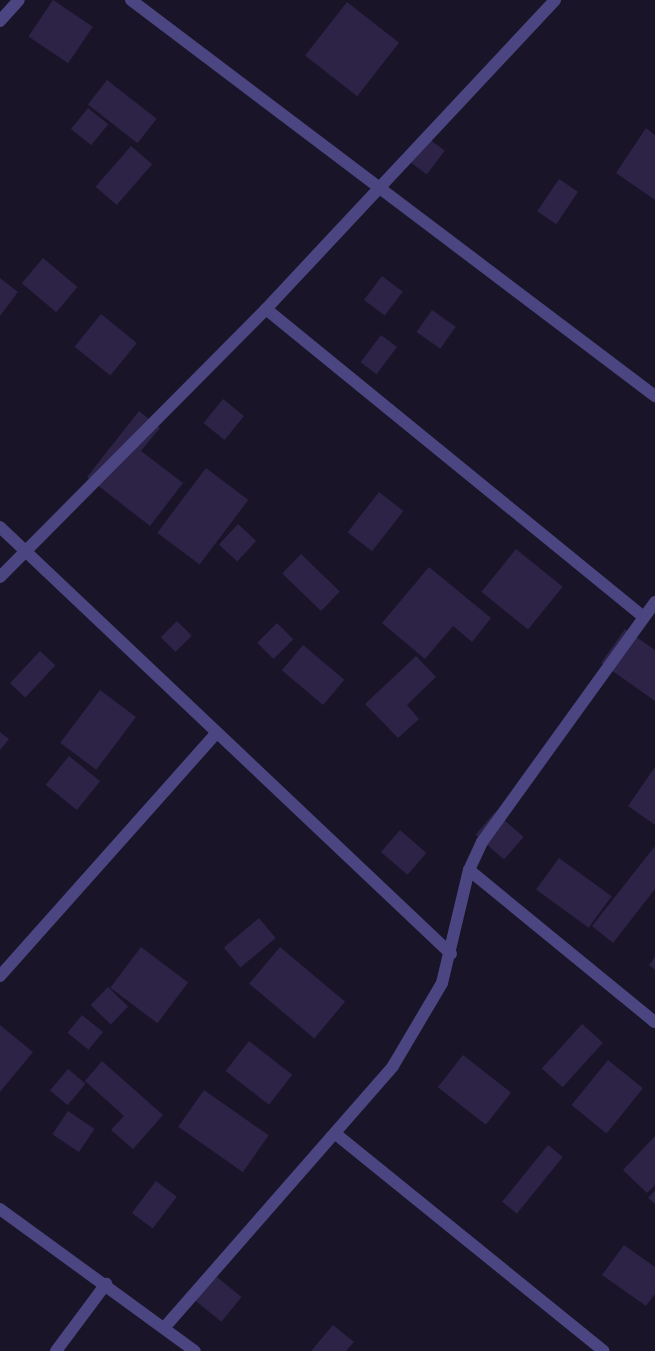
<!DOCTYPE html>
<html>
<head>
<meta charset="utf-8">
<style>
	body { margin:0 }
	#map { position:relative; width:655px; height:1351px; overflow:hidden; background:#191428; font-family:"Exo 2",sans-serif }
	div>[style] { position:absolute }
	.building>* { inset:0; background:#2c2347; transform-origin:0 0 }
	.street>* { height:12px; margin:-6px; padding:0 6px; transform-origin:6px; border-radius:6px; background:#4b4681 }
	span { translate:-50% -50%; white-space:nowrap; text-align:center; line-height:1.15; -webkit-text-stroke:4.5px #191428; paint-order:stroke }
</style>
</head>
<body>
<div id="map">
	<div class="building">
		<div style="left:53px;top:0;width:48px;height:44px;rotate:34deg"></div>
		<div style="left:347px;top:2px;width:66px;height:68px;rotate:38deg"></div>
		<div style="left:107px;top:80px;width:63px;height:31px;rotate:38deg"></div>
		<div style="left:88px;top:108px;width:26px;height:27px;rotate:39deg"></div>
		<div style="clip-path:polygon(646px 128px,655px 135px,655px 200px,616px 173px)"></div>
		<div style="left:428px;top:138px;width:21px;height:30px;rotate:37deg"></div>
		<div style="left:131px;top:146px;width:28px;height:54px;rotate:41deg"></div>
		<div style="left:559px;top:179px;width:23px;height:39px;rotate:34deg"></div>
		<div style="left:43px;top:258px;width:45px;height:33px;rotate:40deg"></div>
		<div style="left:382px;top:276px;width:26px;height:30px;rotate:37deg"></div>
		<div style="clip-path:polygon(0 278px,18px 292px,0 316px)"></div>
		<div style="left:432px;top:310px;width:29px;height:27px;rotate:35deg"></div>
		<div style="left:101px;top:314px;width:46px;height:42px;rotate:39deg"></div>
		<div style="left:381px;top:335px;width:20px;height:34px;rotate:37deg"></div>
		<div style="left:223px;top:399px;width:27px;height:31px;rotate:39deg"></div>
		<div style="clip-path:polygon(139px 411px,160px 428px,141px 451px,183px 483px,150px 526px,87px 477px)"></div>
		<div style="left:206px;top:468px;width:53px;height:81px;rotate:37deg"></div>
		<div style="left:379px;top:492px;width:31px;height:51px;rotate:38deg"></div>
		<div style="left:238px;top:524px;width:25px;height:28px;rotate:43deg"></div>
		<div style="left:516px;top:549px;width:60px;height:55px;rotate:39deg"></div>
		<div style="left:301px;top:554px;width:54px;height:27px;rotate:44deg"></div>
		<div style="clip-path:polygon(429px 567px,491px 618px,472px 642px,453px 626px,425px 659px,382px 623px)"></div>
		<div style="left:177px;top:621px;width:21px;height:23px;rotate:45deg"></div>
		<div style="left:277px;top:623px;width:23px;height:28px;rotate:45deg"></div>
		<div style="clip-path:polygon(625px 629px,655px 650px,655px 701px,601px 663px)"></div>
		<div style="left:303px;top:645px;width:54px;height:33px;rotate:40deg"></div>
		<div style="left:40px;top:651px;width:21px;height:44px;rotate:43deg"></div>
		<div style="clip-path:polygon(416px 656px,436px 677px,407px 705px,419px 719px,398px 738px,365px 704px)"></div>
		<div style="left:100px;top:690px;width:45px;height:66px;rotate:37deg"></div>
		<div style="clip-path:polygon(0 732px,9px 739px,0 750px)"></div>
		<div style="left:69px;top:756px;width:40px;height:37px;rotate:39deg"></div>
		<div style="clip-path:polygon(655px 767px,655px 825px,628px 806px)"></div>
		<div style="left:495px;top:812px;width:38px;height:30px;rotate:41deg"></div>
		<div style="left:400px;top:830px;width:35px;height:29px;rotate:41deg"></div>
		<div style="clip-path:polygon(655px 846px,655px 889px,613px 943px,592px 926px)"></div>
		<div style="left:559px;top:858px;width:65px;height:39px;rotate:36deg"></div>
		<div style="left:259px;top:918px;width:26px;height:46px;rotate:50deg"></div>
		<div style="left:141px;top:947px;width:59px;height:51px;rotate:37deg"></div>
		<div style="left:280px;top:947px;width:85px;height:48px;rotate:40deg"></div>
		<div style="clip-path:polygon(655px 957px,655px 970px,649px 965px)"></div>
		<div style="left:108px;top:987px;width:28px;height:25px;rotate:44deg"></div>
		<div style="left:82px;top:1015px;width:27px;height:23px;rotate:39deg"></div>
		<div style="left:582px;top:1024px;width:28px;height:60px;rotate:42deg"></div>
		<div style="clip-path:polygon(0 1025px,33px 1052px,0 1092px)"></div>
		<div style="left:249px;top:1041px;width:55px;height:38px;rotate:38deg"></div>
		<div style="left:463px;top:1055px;width:61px;height:41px;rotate:38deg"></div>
		<div style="left:608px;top:1060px;width:45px;height:58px;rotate:39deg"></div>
		<div style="clip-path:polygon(102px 1061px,163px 1115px,133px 1149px,111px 1130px,124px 1116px,85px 1081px)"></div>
		<div style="left:68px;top:1069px;width:23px;height:28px;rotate:40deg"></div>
		<div style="left:204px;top:1090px;width:79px;height:45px;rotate:35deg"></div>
		<div style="left:68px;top:1111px;width:32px;height:28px;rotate:34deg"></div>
		<div style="clip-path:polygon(655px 1136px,655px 1185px,647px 1193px,623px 1170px)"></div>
		<div style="left:548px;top:1145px;width:19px;height:73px;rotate:39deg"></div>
		<div style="left:156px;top:1181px;width:26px;height:40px;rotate:37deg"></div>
		<div style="clip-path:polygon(655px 1190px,655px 1204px,648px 1198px)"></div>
		<div style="clip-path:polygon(624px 1245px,655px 1267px,655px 1294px,646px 1306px,602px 1275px)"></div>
		<div style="left:212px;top:1273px;width:38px;height:32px;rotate:39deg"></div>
		<div style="clip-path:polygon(333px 1325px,354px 1342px,346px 1351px,311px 1351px)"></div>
	</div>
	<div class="street">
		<div style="left:131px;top:0;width:657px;rotate:37.08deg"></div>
		<div style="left:0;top:21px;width:28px;rotate:-48deg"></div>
		<div style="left:266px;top:309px;width:486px;rotate:39.2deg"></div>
		<div style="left:0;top:527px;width:621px;rotate:43.43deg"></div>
		<div style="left:0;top:577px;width:378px;rotate:-45.2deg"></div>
		<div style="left:266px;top:309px;width:423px;rotate:-46.9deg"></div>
		<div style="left:469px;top:870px;width:240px;rotate:39.3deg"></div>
		<div style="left:0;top:976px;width:323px;rotate:-48.3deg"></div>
		<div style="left:337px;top:1135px;width:343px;rotate:39deg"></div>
		<div style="left:0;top:1209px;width:241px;rotate:36.1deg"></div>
		<div style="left:164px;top:1328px;width:348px;rotate:-48.8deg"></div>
		<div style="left:393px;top:1066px;width:96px;rotate:-59.4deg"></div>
		<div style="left:442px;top:983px;width:116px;rotate:-76.6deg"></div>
		<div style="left:469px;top:870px;width:31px;rotate:-65deg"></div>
		<div style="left:482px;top:842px;width:296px;rotate:-54.2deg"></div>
		<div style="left:56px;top:1351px;width:84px;rotate:-53.3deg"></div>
	</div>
</div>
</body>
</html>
